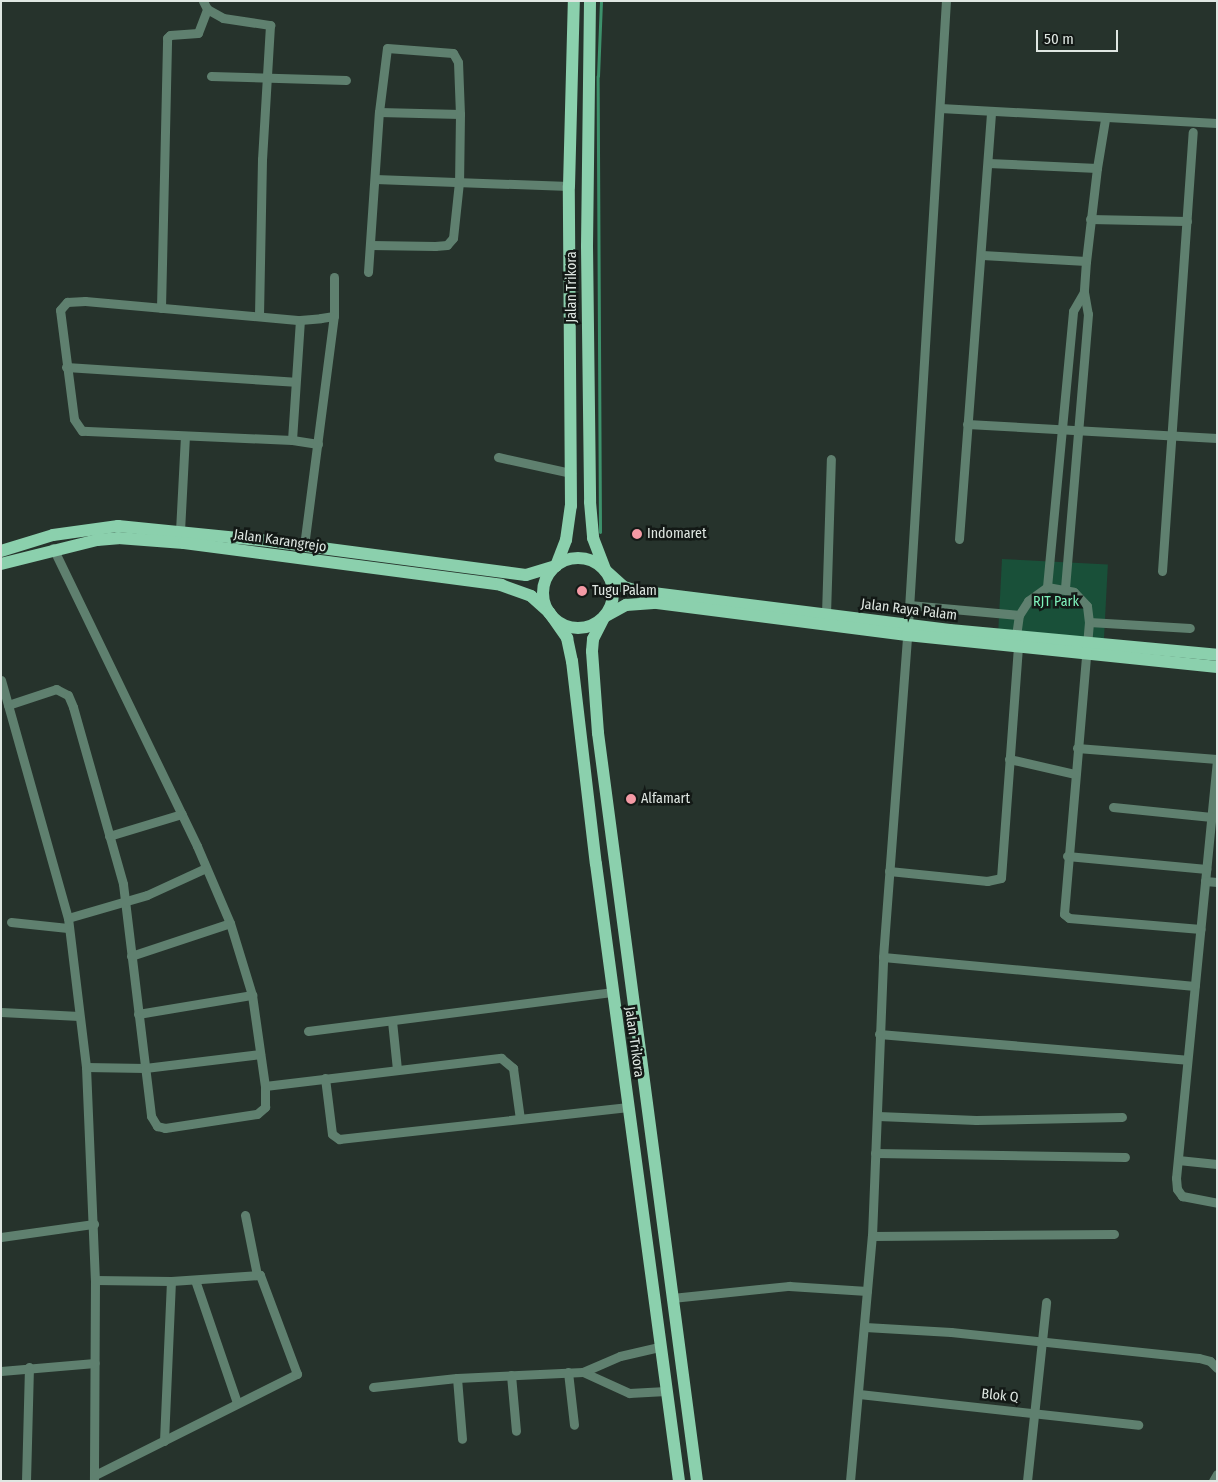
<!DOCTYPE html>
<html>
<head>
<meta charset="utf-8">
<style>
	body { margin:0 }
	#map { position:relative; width:1218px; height:1482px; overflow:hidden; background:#26332c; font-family:"Fira Sans Condensed",sans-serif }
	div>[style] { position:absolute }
	.green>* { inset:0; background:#195039; transform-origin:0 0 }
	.stream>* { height:3px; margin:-1.5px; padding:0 1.5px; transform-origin:1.5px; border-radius:1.5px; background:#3d926c }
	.minor>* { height:9px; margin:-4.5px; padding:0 4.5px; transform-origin:4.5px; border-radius:4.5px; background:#5f806f }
	.primary>* { height:12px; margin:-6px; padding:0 6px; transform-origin:6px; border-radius:6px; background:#8bd0ad }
	.primary>.ring { margin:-6px; padding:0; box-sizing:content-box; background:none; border:12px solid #8bd0ad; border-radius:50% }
	.dots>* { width:14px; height:14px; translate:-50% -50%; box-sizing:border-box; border:2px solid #131916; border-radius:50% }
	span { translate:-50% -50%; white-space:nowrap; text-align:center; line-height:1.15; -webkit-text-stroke:5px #131916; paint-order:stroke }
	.street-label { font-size:14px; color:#dfe7e2 }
	.poi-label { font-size:14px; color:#dfe7e2 }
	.left { translate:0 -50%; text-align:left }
	.park-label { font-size:14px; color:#7ff2bc }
	.frame { position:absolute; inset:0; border:2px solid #dfe7e2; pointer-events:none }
	.scale { position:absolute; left:1036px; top:30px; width:82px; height:22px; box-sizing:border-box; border:2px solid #dfe7e2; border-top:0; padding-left:6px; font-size:15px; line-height:18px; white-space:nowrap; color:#dfe7e2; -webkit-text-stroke:4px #131916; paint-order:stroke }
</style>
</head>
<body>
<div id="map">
	<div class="green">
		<div style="left:1002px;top:559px;width:106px;height:77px;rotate:3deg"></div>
	</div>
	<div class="stream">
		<div style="left:600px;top:532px;width:456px;rotate:-90.3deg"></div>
		<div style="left:598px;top:76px;width:75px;rotate:-87.7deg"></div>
	</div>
	<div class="minor">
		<div style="left:203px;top:1px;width:9px;rotate:63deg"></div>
		<div style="left:207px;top:9px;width:18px;rotate:29deg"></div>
		<div style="left:223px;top:18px;width:48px;rotate:8.5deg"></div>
		<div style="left:270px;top:25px;width:134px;rotate:93.4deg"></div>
		<div style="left:262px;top:159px;width:156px;rotate:91.1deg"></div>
		<div style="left:211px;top:76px;width:135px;rotate:1.7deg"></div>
		<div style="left:940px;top:108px;width:277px;rotate:3.1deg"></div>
		<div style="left:379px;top:112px;width:81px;rotate:1.4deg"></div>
		<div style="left:988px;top:163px;width:109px;rotate:2.6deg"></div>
		<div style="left:1097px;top:168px;width:94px;rotate:96.7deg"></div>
		<div style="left:1086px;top:261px;width:31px;rotate:94deg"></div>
		<div style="left:1084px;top:292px;width:22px;rotate:80deg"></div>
		<div style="left:1088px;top:314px;width:275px;rotate:94.8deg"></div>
		<div style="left:1097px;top:168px;width:50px;rotate:-80.7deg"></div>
		<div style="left:375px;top:179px;width:194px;rotate:2.1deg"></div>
		<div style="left:1090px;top:219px;width:97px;rotate:1.2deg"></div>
		<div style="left:982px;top:255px;width:104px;rotate:3.3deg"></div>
		<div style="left:368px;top:272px;width:160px;rotate:-86.1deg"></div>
		<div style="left:379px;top:112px;width:64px;rotate:-82.9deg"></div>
		<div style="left:387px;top:48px;width:66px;rotate:4.3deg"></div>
		<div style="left:453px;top:53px;width:10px;rotate:61deg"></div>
		<div style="left:458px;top:62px;width:52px;rotate:87.8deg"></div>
		<div style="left:460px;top:114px;width:68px;rotate:90.8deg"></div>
		<div style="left:459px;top:182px;width:56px;rotate:96.1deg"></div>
		<div style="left:453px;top:238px;width:9px;rotate:131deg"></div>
		<div style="left:447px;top:245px;width:12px;rotate:175deg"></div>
		<div style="left:435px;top:246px;width:64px;rotate:-179.1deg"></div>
		<div style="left:161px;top:308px;width:270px;rotate:-88.7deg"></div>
		<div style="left:167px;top:38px;width:4px;rotate:-45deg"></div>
		<div style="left:170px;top:35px;width:28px;rotate:-4deg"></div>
		<div style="left:198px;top:33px;width:26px;rotate:-69deg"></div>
		<div style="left:66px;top:367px;width:229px;rotate:3.7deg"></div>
		<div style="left:967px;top:424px;width:250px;rotate:3.2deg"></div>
		<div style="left:292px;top:440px;width:120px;rotate:-86.2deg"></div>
		<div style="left:318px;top:444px;width:26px;rotate:-171deg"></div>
		<div style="left:292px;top:440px;width:210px;rotate:-177.5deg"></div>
		<div style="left:82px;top:431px;width:14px;rotate:-124deg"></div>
		<div style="left:74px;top:419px;width:110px;rotate:-97.3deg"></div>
		<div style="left:60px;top:310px;width:11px;rotate:-49deg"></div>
		<div style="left:67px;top:302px;width:18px;rotate:-3deg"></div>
		<div style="left:85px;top:301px;width:216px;rotate:5.1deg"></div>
		<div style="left:300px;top:320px;width:21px;rotate:-5deg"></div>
		<div style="left:321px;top:318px;width:13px;rotate:-9deg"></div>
		<div style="left:334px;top:316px;width:39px;rotate:-90deg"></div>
		<div style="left:498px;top:457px;width:75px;rotate:12.4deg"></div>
		<div style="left:180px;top:531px;width:94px;rotate:-87deg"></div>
		<div style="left:959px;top:539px;width:428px;rotate:-85.7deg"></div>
		<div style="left:304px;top:546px;width:232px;rotate:-82.6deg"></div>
		<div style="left:53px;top:548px;width:331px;rotate:64.2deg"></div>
		<div style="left:197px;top:846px;width:84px;rotate:66.8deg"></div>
		<div style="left:230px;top:923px;width:75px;rotate:73deg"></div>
		<div style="left:252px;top:995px;width:92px;rotate:81.9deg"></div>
		<div style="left:1162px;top:571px;width:440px;rotate:-86deg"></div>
		<div style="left:1047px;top:587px;width:277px;rotate:-84.6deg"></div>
		<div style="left:1073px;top:311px;width:22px;rotate:-60deg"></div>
		<div style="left:909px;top:605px;width:110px;rotate:5.2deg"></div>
		<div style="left:826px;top:614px;width:155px;rotate:-88.2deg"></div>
		<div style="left:1089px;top:622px;width:101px;rotate:3.4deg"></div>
		<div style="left:908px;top:625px;width:625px;rotate:-86.52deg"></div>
		<div style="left:1016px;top:636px;width:21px;rotate:-82deg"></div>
		<div style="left:1019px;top:615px;width:17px;rotate:-57deg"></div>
		<div style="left:1028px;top:601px;width:24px;rotate:-36deg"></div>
		<div style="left:1047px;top:587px;width:27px;rotate:10deg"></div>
		<div style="left:1074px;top:592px;width:19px;rotate:47deg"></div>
		<div style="left:1087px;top:606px;width:16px;rotate:83deg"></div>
		<div style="left:1089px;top:622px;width:293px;rotate:94.9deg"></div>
		<div style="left:1064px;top:914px;width:6px;rotate:39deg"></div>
		<div style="left:1069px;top:918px;width:132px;rotate:4.8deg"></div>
		<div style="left:1px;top:680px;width:247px;rotate:74.3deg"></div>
		<div style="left:68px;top:918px;width:150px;rotate:83.1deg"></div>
		<div style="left:86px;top:1067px;width:213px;rotate:87.6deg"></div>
		<div style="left:95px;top:1280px;width:201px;rotate:90.3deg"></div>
		<div style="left:8px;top:705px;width:51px;rotate:-18.4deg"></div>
		<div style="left:56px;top:689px;width:13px;rotate:27deg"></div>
		<div style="left:68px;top:695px;width:13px;rotate:67deg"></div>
		<div style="left:73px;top:707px;width:184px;rotate:74.2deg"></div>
		<div style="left:123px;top:884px;width:234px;rotate:83.1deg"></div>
		<div style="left:151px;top:1116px;width:12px;rotate:59deg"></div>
		<div style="left:157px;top:1126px;width:8px;rotate:14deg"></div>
		<div style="left:165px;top:1128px;width:93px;rotate:-8.7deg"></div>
		<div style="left:257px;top:1114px;width:11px;rotate:-41deg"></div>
		<div style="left:265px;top:1107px;width:21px;rotate:-90deg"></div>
		<div style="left:265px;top:1086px;width:238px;rotate:-6.8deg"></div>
		<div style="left:501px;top:1058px;width:16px;rotate:40deg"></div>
		<div style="left:513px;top:1068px;width:51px;rotate:82.2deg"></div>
		<div style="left:1077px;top:748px;width:140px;rotate:4.5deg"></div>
		<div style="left:1009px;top:759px;width:68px;rotate:12.8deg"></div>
		<div style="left:1217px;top:760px;width:420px;rotate:95.6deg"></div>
		<div style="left:1176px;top:1178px;width:11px;rotate:85deg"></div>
		<div style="left:1177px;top:1189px;width:9px;rotate:54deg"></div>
		<div style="left:1182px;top:1196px;width:36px;rotate:11deg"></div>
		<div style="left:1113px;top:807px;width:99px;rotate:5.8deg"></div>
		<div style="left:109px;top:836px;width:76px;rotate:-16.8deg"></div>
		<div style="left:1067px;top:856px;width:140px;rotate:5.3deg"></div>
		<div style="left:889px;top:871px;width:99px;rotate:5.8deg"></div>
		<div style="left:987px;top:881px;width:14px;rotate:-12deg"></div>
		<div style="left:1001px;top:878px;width:233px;rotate:-85.8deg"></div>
		<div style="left:1205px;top:881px;width:12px;rotate:5deg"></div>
		<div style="left:68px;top:918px;width:82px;rotate:-16.2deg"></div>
		<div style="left:147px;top:895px;width:65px;rotate:-24.6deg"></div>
		<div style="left:11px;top:922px;width:57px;rotate:6deg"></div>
		<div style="left:131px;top:956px;width:104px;rotate:-18.4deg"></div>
		<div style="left:883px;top:957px;width:313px;rotate:5.3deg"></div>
		<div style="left:1px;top:1012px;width:78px;rotate:2.9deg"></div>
		<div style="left:138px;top:1014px;width:116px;rotate:-9.5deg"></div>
		<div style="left:392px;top:1021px;width:48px;rotate:84.1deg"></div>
		<div style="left:308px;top:1031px;width:306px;rotate:-7.3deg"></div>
		<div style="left:879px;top:1034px;width:309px;rotate:4.8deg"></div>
		<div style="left:86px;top:1067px;width:59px;rotate:1deg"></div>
		<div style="left:145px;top:1068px;width:116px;rotate:-6.9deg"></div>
		<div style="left:325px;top:1078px;width:56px;rotate:82.9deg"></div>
		<div style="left:332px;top:1134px;width:9px;rotate:36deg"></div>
		<div style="left:339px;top:1139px;width:291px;rotate:-6.3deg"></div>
		<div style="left:878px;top:1116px;width:98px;rotate:2.3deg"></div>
		<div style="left:976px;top:1120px;width:146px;rotate:-1.2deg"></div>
		<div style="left:875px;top:1153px;width:250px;rotate:0.9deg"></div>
		<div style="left:1178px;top:1160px;width:39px;rotate:6deg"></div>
		<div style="left:245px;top:1215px;width:61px;rotate:78.7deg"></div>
		<div style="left:872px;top:1236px;width:242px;rotate:-0.5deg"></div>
		<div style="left:1px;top:1237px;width:94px;rotate:-8deg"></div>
		<div style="left:195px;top:1280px;width:130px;rotate:71.1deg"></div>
		<div style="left:672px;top:1298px;width:118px;rotate:-5.9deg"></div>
		<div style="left:789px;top:1286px;width:78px;rotate:3.7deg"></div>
		<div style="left:865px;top:1327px;width:86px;rotate:3.3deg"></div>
		<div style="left:951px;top:1332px;width:249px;rotate:6deg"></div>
		<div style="left:1199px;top:1358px;width:11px;rotate:15deg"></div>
		<div style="left:1210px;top:1361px;width:10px;rotate:45deg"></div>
		<div style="left:1px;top:1371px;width:94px;rotate:-4.9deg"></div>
		<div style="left:568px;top:1372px;width:53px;rotate:83.5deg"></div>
		<div style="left:583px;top:1372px;width:51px;rotate:24.5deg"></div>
		<div style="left:629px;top:1393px;width:37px;rotate:-3deg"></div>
		<div style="left:511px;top:1375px;width:56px;rotate:84.9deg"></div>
		<div style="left:457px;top:1378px;width:61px;rotate:85.3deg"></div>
		<div style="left:373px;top:1387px;width:84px;rotate:-6.1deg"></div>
		<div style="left:457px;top:1378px;width:126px;rotate:-2.7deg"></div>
		<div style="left:583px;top:1372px;width:40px;rotate:-23.4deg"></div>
		<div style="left:620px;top:1356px;width:40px;rotate:-13deg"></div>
		<div style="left:859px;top:1394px;width:281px;rotate:6.3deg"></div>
		<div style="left:164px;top:1441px;width:160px;rotate:-87.5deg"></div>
		<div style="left:95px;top:1475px;width:226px;rotate:-26.6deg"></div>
		<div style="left:297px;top:1374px;width:106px;rotate:-110.5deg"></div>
		<div style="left:260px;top:1275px;width:89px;rotate:176.1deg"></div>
		<div style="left:171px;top:1281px;width:76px;rotate:-179.2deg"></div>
		<div style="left:26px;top:1481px;width:114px;rotate:-88.5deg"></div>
		<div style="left:850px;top:1481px;width:246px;rotate:-84.9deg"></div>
		<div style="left:872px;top:1236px;width:279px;rotate:-87.7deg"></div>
		<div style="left:883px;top:957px;width:323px;rotate:-85.7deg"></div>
		<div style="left:1027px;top:1481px;width:180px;rotate:-83.9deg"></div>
		<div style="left:1213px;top:1481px;width:8px;rotate:-60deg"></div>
	</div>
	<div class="primary">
		<div style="left:590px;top:1px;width:245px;rotate:90.7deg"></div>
		<div style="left:587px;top:246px;width:256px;rotate:89.3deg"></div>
		<div style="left:590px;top:502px;width:36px;rotate:85deg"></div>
		<div style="left:593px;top:538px;width:34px;rotate:69deg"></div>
		<div style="left:605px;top:570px;width:25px;rotate:42deg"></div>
		<div style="left:624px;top:587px;width:14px;rotate:17deg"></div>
		<div style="left:637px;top:591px;width:315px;rotate:7.1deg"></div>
		<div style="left:950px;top:630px;width:268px;rotate:5.3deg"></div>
		<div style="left:1px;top:551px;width:54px;rotate:-17.1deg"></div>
		<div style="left:53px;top:535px;width:66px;rotate:-7.9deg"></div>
		<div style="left:118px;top:526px;width:151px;rotate:5.7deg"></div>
		<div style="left:268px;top:541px;width:260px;rotate:7.5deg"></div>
		<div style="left:526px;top:575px;width:31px;rotate:-17deg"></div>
		<div style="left:556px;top:566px;width:28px;rotate:-69deg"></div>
		<div style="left:566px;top:540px;width:34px;rotate:-82deg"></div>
		<div style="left:571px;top:506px;width:320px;rotate:-90.4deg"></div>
		<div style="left:569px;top:186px;width:185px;rotate:-88.5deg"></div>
		<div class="ring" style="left:543px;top:558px;width:58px;height:58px"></div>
		<div style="left:1px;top:564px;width:99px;rotate:-14deg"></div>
		<div style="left:97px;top:540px;width:21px;rotate:-5deg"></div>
		<div style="left:118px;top:538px;width:66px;rotate:4.3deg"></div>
		<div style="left:184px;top:543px;width:320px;rotate:7.5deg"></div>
		<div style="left:501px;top:585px;width:32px;rotate:20deg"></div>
		<div style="left:531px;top:596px;width:24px;rotate:42deg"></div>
		<div style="left:549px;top:612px;width:32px;rotate:55deg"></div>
		<div style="left:567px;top:638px;width:24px;rotate:78deg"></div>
		<div style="left:572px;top:661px;width:204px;rotate:83.3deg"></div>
		<div style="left:596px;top:864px;width:623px;rotate:82.34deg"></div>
		<div style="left:697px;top:1481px;width:755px;rotate:-97.54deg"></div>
		<div style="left:598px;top:733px;width:82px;rotate:-94.2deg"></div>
		<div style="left:592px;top:651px;width:12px;rotate:-85deg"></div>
		<div style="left:593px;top:639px;width:25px;rotate:-63deg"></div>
		<div style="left:604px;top:617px;width:25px;rotate:-29deg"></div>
		<div style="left:626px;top:605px;width:31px;rotate:-4deg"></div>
		<div style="left:657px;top:603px;width:252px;rotate:7.3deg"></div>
		<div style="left:907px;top:635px;width:312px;rotate:5.9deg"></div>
	</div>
	<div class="dots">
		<div style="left:637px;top:534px;background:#f49aa5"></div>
		<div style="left:582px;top:591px;background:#f49aa5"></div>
		<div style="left:631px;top:799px;background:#f49aa5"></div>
	</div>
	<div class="street-label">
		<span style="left:572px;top:287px;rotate:-90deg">Jalan Trikora</span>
		<span style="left:280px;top:541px;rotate:8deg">Jalan Karangrejo</span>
		<span style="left:909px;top:610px;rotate:7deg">Jalan Raya Palam</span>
		<span style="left:634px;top:1042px;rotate:82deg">Jalan Trikora</span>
		<span style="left:1000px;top:1396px;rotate:6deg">Blok Q</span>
	</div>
	<div class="poi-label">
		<span class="left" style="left:647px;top:534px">Indomaret</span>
		<span class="left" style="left:592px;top:591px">Tugu Palam</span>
		<span class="left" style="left:641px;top:799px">Alfamart</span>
	</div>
	<div class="park-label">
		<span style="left:1056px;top:602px">RJT Park</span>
	</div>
	<div class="frame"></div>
	<div class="scale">50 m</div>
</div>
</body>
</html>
